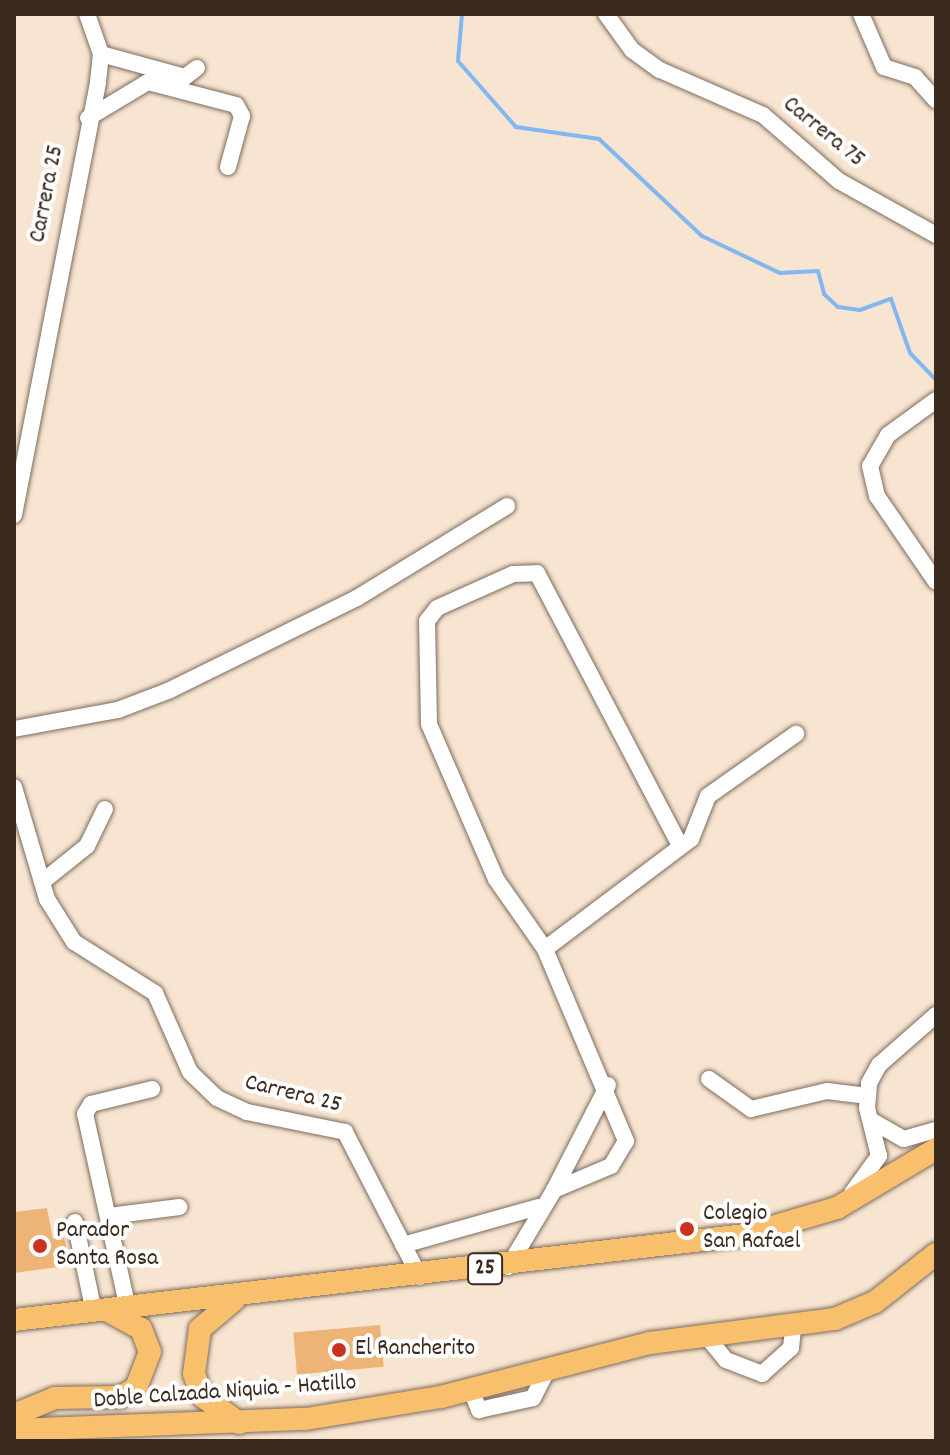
<!DOCTYPE html>
<html>
<head>
<meta charset="utf-8">
<style>
	body { margin:0 }
	#map { position:relative; width:950px; height:1455px; overflow:hidden; background:#f7e5d1; font-family:Dekko,sans-serif }
	div>[style] { position:absolute }
	.stream>* { height:4px; margin:-2px; padding:0 2px; transform-origin:2px; border-radius:2px; background:#82b7f0 }
	.building>* { inset:0; background:#edb377; transform-origin:0 0 }
	.roads { filter:drop-shadow(0 0 2px #7d6b5d) drop-shadow(0 0 2px #7d6b5d) }
	.minor>* { height:16px; margin:-8px; padding:0 8px; transform-origin:8px; border-radius:8px; background:#fff }
	.highway>* { height:22px; margin:-11px; padding:0 11px; transform-origin:11px; border-radius:11px; background:#f8bf6c }
	.dots>* { width:22px; height:22px; translate:-50% -50%; box-sizing:border-box; border:4px solid #fff; border-radius:50% }
	span { translate:-50% -50%; white-space:nowrap; text-align:center; line-height:1.15; -webkit-text-stroke:8px #fff; paint-order:stroke }
	.shield-label span { padding:2px 6px; background:#fff; border:2px solid; border-radius:6px; -webkit-text-stroke-width:0 }
	.shield-label { font-size:22px; color:#3b2a1e; font-weight:700 }
	.street-label { font-size:24px; color:#3b2a1e }
	.poi-label { font-size:24px; color:#3b2a1e }
	.left { translate:0 -50%; text-align:left }
	.frame { position:absolute; inset:0; border:16px solid #3b2a1e; pointer-events:none }
</style>
</head>
<body>
<div id="map">
	<div class="stream">
		<div style="left:462px;top:14px;width:47px;rotate:94.9deg"></div>
		<div style="left:458px;top:61px;width:88px;rotate:48.7deg"></div>
		<div style="left:516px;top:127px;width:84px;rotate:8.2deg"></div>
		<div style="left:599px;top:139px;width:141px;rotate:43.3deg"></div>
		<div style="left:702px;top:236px;width:86px;rotate:25.4deg"></div>
		<div style="left:780px;top:273px;width:38px;rotate:-3deg"></div>
		<div style="left:818px;top:271px;width:24px;rotate:75deg"></div>
		<div style="left:824px;top:294px;width:19px;rotate:43deg"></div>
		<div style="left:838px;top:307px;width:22px;rotate:8deg"></div>
		<div style="left:860px;top:310px;width:33px;rotate:-20deg"></div>
		<div style="left:891px;top:299px;width:57px;rotate:70.6deg"></div>
		<div style="left:910px;top:353px;width:37px;rotate:46deg"></div>
	</div>
	<div class="building">
		<div style="clip-path:polygon(47px 1208px,53px 1239px,64px 1237px,68px 1253px,56px 1254px,58px 1267px,14px 1273px,14px 1212px)"></div>
		<div style="left:380px;top:1325px;width:42px;height:87px;rotate:85deg"></div>
	</div>
	<div class="roads">
		<div class="minor">
			<div style="left:606px;top:14px;width:44px;rotate:54.2deg"></div>
			<div style="left:632px;top:50px;width:34px;rotate:36deg"></div>
			<div style="left:660px;top:70px;width:112px;rotate:23.6deg"></div>
			<div style="left:763px;top:115px;width:101px;rotate:41deg"></div>
			<div style="left:839px;top:181px;width:111px;rotate:29.1deg"></div>
			<div style="left:861px;top:14px;width:58px;rotate:66.5deg"></div>
			<div style="left:884px;top:67px;width:33px;rotate:18deg"></div>
			<div style="left:915px;top:77px;width:31px;rotate:48deg"></div>
			<div style="left:101px;top:54px;width:87px;rotate:15.3deg"></div>
			<div style="left:185px;top:77px;width:15px;rotate:-37deg"></div>
			<div style="left:88px;top:118px;width:70px;rotate:-31deg"></div>
			<div style="left:148px;top:82px;width:91px;rotate:14.6deg"></div>
			<div style="left:236px;top:105px;width:13px;rotate:61deg"></div>
			<div style="left:242px;top:116px;width:53px;rotate:105.4deg"></div>
			<div style="left:936px;top:400px;width:59px;rotate:143.9deg"></div>
			<div style="left:888px;top:435px;width:36px;rotate:120deg"></div>
			<div style="left:870px;top:466px;width:31px;rotate:77deg"></div>
			<div style="left:877px;top:496px;width:104px;rotate:55.5deg"></div>
			<div style="left:14px;top:515px;width:441px;rotate:-79deg"></div>
			<div style="left:98px;top:82px;width:28px;rotate:-84deg"></div>
			<div style="left:101px;top:54px;width:42px;rotate:-109.3deg"></div>
			<div style="left:14px;top:729px;width:106px;rotate:-10.4deg"></div>
			<div style="left:118px;top:710px;width:56px;rotate:-21deg"></div>
			<div style="left:170px;top:690px;width:208px;rotate:-26.2deg"></div>
			<div style="left:357px;top:598px;width:176px;rotate:-31.5deg"></div>
			<div style="left:14px;top:787px;width:117px;rotate:73.6deg"></div>
			<div style="left:47px;top:899px;width:51px;rotate:57.9deg"></div>
			<div style="left:74px;top:942px;width:96px;rotate:32.2deg"></div>
			<div style="left:155px;top:993px;width:86px;rotate:66.1deg"></div>
			<div style="left:190px;top:1072px;width:37px;rotate:44deg"></div>
			<div style="left:217px;top:1098px;width:33px;rotate:25deg"></div>
			<div style="left:247px;top:1112px;width:100px;rotate:11.5deg"></div>
			<div style="left:345px;top:1132px;width:163px;rotate:62.7deg"></div>
			<div style="left:42px;top:882px;width:58px;rotate:-38.7deg"></div>
			<div style="left:87px;top:846px;width:41px;rotate:-64.1deg"></div>
			<div style="left:545px;top:949px;width:183px;rotate:-37deg"></div>
			<div style="left:691px;top:839px;width:46px;rotate:-68.4deg"></div>
			<div style="left:708px;top:796px;width:108px;rotate:-35.2deg"></div>
			<div style="left:709px;top:1079px;width:52px;rotate:35.5deg"></div>
			<div style="left:751px;top:1109px;width:78px;rotate:-13.3deg"></div>
			<div style="left:827px;top:1091px;width:39px;rotate:7deg"></div>
			<div style="left:874px;top:1122px;width:34px;rotate:30deg"></div>
			<div style="left:904px;top:1139px;width:33px;rotate:-16deg"></div>
			<div style="left:554px;top:1190px;width:118px;rotate:-62.8deg"></div>
			<div style="left:852px;top:1193px;width:46px;rotate:-53.9deg"></div>
			<div style="left:879px;top:1156px;width:49px;rotate:-104deg"></div>
			<div style="left:867px;top:1108px;width:25px;rotate:-85deg"></div>
			<div style="left:869px;top:1083px;width:21px;rotate:-61deg"></div>
			<div style="left:879px;top:1065px;width:76px;rotate:-41.3deg"></div>
			<div style="left:109px;top:1216px;width:71px;rotate:-7.3deg"></div>
			<div style="left:75px;top:1222px;width:92px;rotate:78.1deg"></div>
			<div style="left:403px;top:1245px;width:140px;rotate:-15.7deg"></div>
			<div style="left:508px;top:1267px;width:90px;rotate:-59.1deg"></div>
			<div style="left:554px;top:1190px;width:62px;rotate:-22.8deg"></div>
			<div style="left:611px;top:1166px;width:29px;rotate:-59deg"></div>
			<div style="left:626px;top:1141px;width:208px;rotate:-112.9deg"></div>
			<div style="left:545px;top:949px;width:85px;rotate:-125deg"></div>
			<div style="left:496px;top:879px;width:169px;rotate:-113.4deg"></div>
			<div style="left:429px;top:724px;width:103px;rotate:-91.1deg"></div>
			<div style="left:427px;top:621px;width:16px;rotate:-52deg"></div>
			<div style="left:437px;top:608px;width:83px;rotate:-24.1deg"></div>
			<div style="left:513px;top:574px;width:24px;rotate:-2deg"></div>
			<div style="left:537px;top:573px;width:306px;rotate:62.3deg"></div>
			<div style="left:128px;top:1309px;width:200px;rotate:-102.4deg"></div>
			<div style="left:85px;top:1114px;width:12px;rotate:-59deg"></div>
			<div style="left:91px;top:1104px;width:63px;rotate:-13.8deg"></div>
			<div style="left:708px;top:1338px;width:28px;rotate:51deg"></div>
			<div style="left:726px;top:1360px;width:39px;rotate:21deg"></div>
			<div style="left:762px;top:1374px;width:39px;rotate:-42deg"></div>
			<div style="left:791px;top:1348px;width:19px;rotate:-84deg"></div>
			<div style="left:471px;top:1390px;width:22px;rotate:68deg"></div>
			<div style="left:479px;top:1410px;width:55px;rotate:-12.5deg"></div>
			<div style="left:533px;top:1398px;width:28px;rotate:-63deg"></div>
		</div>
		<div class="highway">
			<div style="left:234px;top:1300px;width:45px;rotate:139.5deg"></div>
			<div style="left:200px;top:1329px;width:45px;rotate:97.6deg"></div>
			<div style="left:194px;top:1374px;width:23px;rotate:70deg"></div>
			<div style="left:202px;top:1396px;width:46px;rotate:36.1deg"></div>
			<div style="left:14px;top:1320px;width:736px;rotate:-6.63deg"></div>
			<div style="left:745px;top:1235px;width:96px;rotate:-16.4deg"></div>
			<div style="left:837px;top:1208px;width:115px;rotate:-30.8deg"></div>
			<div style="left:14px;top:1415px;width:44px;rotate:-22.5deg"></div>
			<div style="left:55px;top:1398px;width:65px;rotate:-0.9deg"></div>
			<div style="left:120px;top:1397px;width:18px;rotate:-29deg"></div>
			<div style="left:136px;top:1388px;width:39px;rotate:-69deg"></div>
			<div style="left:150px;top:1352px;width:25px;rotate:-111deg"></div>
			<div style="left:141px;top:1329px;width:38px;rotate:-151deg"></div>
			<div style="left:14px;top:1430px;width:292px;rotate:-2.2deg"></div>
			<div style="left:306px;top:1419px;width:137px;rotate:-9.3deg"></div>
			<div style="left:441px;top:1397px;width:216px;rotate:-14.5deg"></div>
			<div style="left:650px;top:1343px;width:187px;rotate:-7.4deg"></div>
			<div style="left:835px;top:1319px;width:43px;rotate:-23deg"></div>
			<div style="left:875px;top:1302px;width:78px;rotate:-38.2deg"></div>
		</div>
	</div>
	<div class="dots">
		<div style="left:687px;top:1229px;background:#c8321e"></div>
		<div style="left:40px;top:1246px;background:#c8321e"></div>
		<div style="left:339px;top:1350px;background:#c8321e"></div>
	</div>
	<div class="shield-label">
		<span style="left:485px;top:1269px">25</span>
	</div>
	<div class="street-label">
		<span style="left:823px;top:133px;rotate:39deg">Carrera 75</span>
		<span style="left:48px;top:194px;rotate:-79deg">Carrera 25</span>
		<span style="left:293px;top:1095px;rotate:14deg">Carrera 25</span>
		<span style="left:225px;top:1393px;rotate:-4deg">Doble Calzada Niquia - Hatillo</span>
	</div>
	<div class="poi-label">
		<span class="left" style="left:703px;top:1229px">Colegio<br>San Rafael</span>
		<span class="left" style="left:56px;top:1246px">Parador<br>Santa Rosa</span>
		<span class="left" style="left:355px;top:1350px">El Rancherito</span>
	</div>
	<div class="frame"></div>
</div>
</body>
</html>
